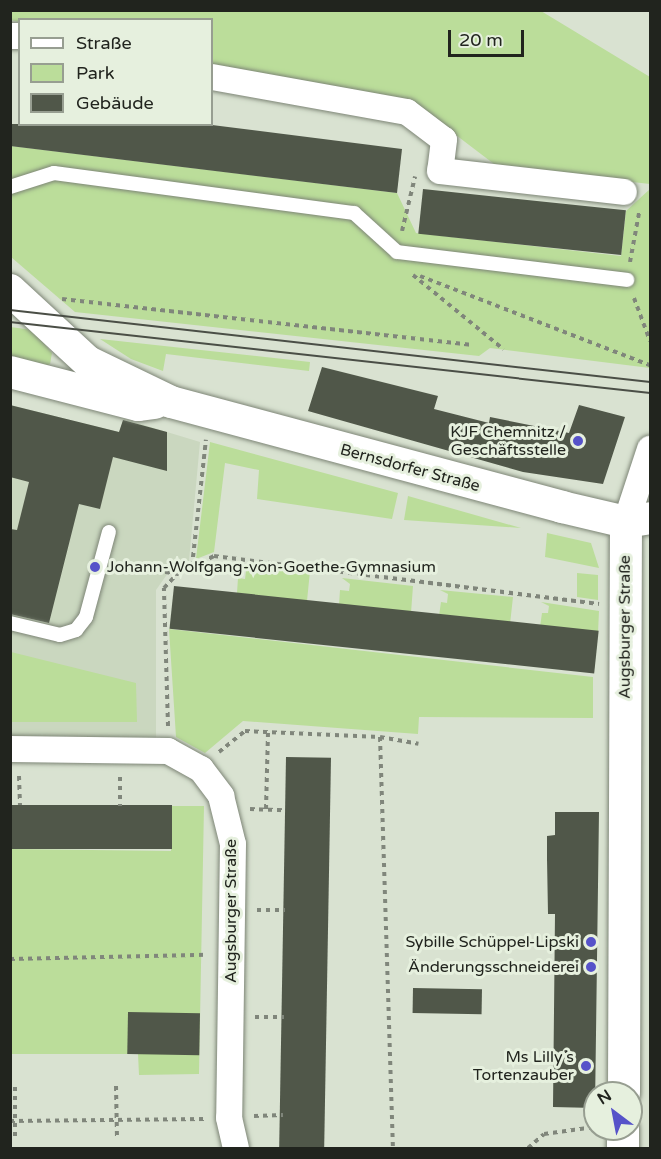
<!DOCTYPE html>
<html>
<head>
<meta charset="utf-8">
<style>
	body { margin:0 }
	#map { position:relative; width:661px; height:1159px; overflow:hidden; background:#d9e2d1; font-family:"Varela Round",sans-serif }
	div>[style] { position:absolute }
	.built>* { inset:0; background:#cad7bf }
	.green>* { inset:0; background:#bbdd9a }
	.building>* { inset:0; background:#505749; transform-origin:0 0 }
	.path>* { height:4px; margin-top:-2px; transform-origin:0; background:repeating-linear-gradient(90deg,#80867b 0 4.5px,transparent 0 9px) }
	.roads { filter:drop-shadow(0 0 2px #7d8576) drop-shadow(0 0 2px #7d8576) }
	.service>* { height:14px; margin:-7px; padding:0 7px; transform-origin:7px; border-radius:7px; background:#fff }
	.minor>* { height:26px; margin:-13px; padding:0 13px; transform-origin:13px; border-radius:13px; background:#fff }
	.tertiary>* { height:32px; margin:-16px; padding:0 16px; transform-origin:16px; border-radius:16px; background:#fff }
	.tram>* { height:1.5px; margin:-0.75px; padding:0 0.75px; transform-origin:0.75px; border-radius:0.75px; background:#4a4e46 }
	.dots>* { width:16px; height:16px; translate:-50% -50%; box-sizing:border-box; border:3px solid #e6f0de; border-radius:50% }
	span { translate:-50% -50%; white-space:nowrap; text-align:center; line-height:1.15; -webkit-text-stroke:6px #e6f0de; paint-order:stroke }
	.poi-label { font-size:16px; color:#21241e }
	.right { translate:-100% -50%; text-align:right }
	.left { translate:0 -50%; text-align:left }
	.street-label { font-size:16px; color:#21241e }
	.frame { position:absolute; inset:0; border:12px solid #21241e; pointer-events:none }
	.legend { position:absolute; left:18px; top:18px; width:195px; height:108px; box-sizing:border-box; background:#e6f0de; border:2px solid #979e91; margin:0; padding:8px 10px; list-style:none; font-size:18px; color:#21241e }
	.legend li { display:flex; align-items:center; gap:12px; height:30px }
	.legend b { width:30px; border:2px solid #979e91 }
	.north { position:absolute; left:583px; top:1081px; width:60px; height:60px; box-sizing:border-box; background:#e6f0de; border:2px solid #979e91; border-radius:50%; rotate:328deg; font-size:16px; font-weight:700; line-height:24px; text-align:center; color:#21241e }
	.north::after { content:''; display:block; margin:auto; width:21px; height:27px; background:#5652c9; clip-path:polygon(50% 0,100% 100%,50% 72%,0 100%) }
	.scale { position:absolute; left:448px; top:30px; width:76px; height:27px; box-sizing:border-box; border:3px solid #21241e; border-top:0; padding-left:8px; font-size:18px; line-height:21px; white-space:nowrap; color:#21241e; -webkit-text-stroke:4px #e6f0de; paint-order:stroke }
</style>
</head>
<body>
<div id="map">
	<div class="built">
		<div style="clip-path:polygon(10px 405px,119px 432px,124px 419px,200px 442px,189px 561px,168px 573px,156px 590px,156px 739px,11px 738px)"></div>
	</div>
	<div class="green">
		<div style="clip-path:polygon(11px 10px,541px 11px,650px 77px,650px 184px,498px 167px,452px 132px,212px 67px,212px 20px,19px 22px,11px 20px)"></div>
		<div style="clip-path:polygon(11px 146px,397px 193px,416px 233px,621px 256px,626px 211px,650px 189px,650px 368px,490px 348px,479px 356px,75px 312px,11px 257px)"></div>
		<div style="clip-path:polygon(10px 327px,33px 330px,52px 353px,50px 364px,44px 367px,11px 359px)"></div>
		<div style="clip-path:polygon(100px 339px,310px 362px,309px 371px,166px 354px,163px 371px,131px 359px)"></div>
		<div style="clip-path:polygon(210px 442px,398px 493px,392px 519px,257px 499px,259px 470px,225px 463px,214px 552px,196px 559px)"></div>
		<div style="clip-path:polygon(408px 496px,521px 528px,404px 520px)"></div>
		<div style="clip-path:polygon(547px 533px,591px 543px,599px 568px,545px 557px)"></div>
		<div style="clip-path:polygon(239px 564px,310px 571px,307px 601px,237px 593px,238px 578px,245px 579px,246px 571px,238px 570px)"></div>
		<div style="clip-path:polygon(577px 573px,598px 575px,598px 600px,577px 597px)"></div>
		<div style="clip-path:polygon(342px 578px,413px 586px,411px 613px,339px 605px,340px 590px,349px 591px,350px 584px)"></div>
		<div style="clip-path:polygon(440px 590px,513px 597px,510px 624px,439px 616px,441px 602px,447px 603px,448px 594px)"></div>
		<div style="clip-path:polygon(541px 602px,599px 611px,598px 633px,540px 627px,542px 613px,548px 613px,549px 606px)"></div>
		<div style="clip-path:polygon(169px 629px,593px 677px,593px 718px,419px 717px,418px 734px,243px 721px,205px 753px,176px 737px)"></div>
		<div style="clip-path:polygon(11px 652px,136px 683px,137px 722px,11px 722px)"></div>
		<div style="clip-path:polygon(172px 806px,204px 806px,199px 1074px,139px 1075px,138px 1054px,11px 1054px,11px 849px,171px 851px)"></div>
	</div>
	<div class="building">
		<div style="clip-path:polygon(10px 124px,204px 124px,402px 149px,397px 193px,10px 146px)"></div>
		<div style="left:423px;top:189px;width:204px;height:45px;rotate:6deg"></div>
		<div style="clip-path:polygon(322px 367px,438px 396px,434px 409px,489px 423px,490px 417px,569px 433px,579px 405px,625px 417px,603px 484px,523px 472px,308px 411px)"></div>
		<div style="clip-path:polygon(10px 405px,119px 432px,123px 420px,167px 432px,167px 471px,113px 457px,100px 509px,79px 504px,49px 623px,10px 614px,10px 529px,17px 530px,29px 482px,10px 477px)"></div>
		<div style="left:174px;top:586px;width:427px;height:43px;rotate:6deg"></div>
		<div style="left:286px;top:757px;width:45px;height:392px;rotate:1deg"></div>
		<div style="left:10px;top:805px;width:162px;height:44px"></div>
		<div style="clip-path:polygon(555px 812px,599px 812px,595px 1108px,553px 1107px,555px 914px,548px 914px,547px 859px,547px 836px,555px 835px)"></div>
		<div style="left:413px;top:988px;width:69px;height:25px;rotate:1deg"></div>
		<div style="left:128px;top:1012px;width:72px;height:42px;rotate:1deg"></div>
	</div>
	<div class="path">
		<div style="left:402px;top:231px;width:56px;rotate:-76.5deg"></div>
		<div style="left:630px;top:262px;width:50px;rotate:-79.6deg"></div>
		<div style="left:413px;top:275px;width:117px;rotate:39.4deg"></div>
		<div style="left:420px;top:276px;width:247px;rotate:21.2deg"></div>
		<div style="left:634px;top:298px;width:46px;rotate:69.6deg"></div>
		<div style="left:62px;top:299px;width:411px;rotate:6.4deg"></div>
		<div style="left:121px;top:564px;width:57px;rotate:10.1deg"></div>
		<div style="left:192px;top:566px;width:127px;rotate:-83.7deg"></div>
		<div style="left:168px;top:726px;width:138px;rotate:-91.7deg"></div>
		<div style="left:164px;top:588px;width:19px;rotate:-47deg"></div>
		<div style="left:177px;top:574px;width:41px;rotate:-25.9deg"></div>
		<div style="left:214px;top:556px;width:388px;rotate:7.1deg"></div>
		<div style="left:380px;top:737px;width:411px;rotate:88.2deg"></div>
		<div style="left:219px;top:752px;width:33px;rotate:-39deg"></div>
		<div style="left:245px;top:731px;width:135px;rotate:2.5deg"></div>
		<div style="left:380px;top:737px;width:39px;rotate:10deg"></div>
		<div style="left:19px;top:776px;width:29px;rotate:88deg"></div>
		<div style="left:120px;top:777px;width:29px;rotate:90deg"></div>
		<div style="left:250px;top:809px;width:36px;rotate:2deg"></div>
		<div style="left:266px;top:809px;width:78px;rotate:-88.5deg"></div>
		<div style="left:257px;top:910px;width:28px"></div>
		<div style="left:10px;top:959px;width:197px;rotate:-1.2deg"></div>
		<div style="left:255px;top:1017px;width:29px"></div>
		<div style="left:116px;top:1086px;width:53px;rotate:88.9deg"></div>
		<div style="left:15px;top:1087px;width:51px;rotate:90deg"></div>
		<div style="left:254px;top:1116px;width:29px;rotate:-2deg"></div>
		<div style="left:10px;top:1121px;width:195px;rotate:-0.6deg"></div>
		<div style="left:528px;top:1148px;width:21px;rotate:-41deg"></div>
		<div style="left:544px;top:1134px;width:51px;rotate:-7.8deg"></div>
	</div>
	<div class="roads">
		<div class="service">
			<div style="left:10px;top:187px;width:46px;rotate:-17.7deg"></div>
			<div style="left:54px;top:173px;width:303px;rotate:7.6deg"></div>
			<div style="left:354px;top:213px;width:58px;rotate:42.2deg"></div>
			<div style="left:397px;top:252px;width:232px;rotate:6.9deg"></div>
			<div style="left:10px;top:623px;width:51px;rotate:13.5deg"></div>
			<div style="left:60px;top:635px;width:17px;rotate:-17deg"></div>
			<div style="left:76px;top:630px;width:16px;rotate:-52deg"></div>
			<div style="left:86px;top:617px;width:88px;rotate:-74.9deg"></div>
		</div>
		<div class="minor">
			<div style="left:10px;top:36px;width:10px"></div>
			<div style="left:212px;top:77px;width:198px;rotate:10.2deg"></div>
			<div style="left:407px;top:112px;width:46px;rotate:37.1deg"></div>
			<div style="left:444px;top:140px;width:31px;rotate:97deg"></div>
			<div style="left:440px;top:171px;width:185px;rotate:6.5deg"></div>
			<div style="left:626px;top:522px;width:77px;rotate:-71.8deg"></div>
			<div style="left:10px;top:749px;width:158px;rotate:0.7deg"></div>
			<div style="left:168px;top:751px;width:38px;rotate:29deg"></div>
			<div style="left:201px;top:769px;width:34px;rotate:53deg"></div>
			<div style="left:221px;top:796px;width:49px;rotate:76deg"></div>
			<div style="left:233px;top:844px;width:274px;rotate:90.8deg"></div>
			<div style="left:229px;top:1118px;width:31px;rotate:77deg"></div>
		</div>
		<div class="tertiary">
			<div style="left:10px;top:290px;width:106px;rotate:42.7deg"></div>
			<div style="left:88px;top:362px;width:92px;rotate:25.7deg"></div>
			<div style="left:171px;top:402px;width:405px;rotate:15deg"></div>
			<div style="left:562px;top:507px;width:66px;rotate:13.2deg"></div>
			<div style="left:626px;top:522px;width:24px;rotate:-9deg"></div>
			<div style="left:10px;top:372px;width:132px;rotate:14.5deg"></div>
			<div style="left:138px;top:405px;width:17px;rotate:-7deg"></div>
			<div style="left:624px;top:1093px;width:571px;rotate:-89.8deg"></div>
			<div style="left:623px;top:1148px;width:19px;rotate:-90deg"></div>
		</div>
	</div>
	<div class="tram">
		<div style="left:10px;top:310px;width:644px;rotate:6.42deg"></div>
		<div style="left:10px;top:322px;width:644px;rotate:6.33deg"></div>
	</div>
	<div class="dots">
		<div style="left:578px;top:441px;background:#5652c9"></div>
		<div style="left:95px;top:567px;background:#5652c9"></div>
		<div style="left:591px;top:942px;background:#5652c9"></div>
		<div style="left:591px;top:967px;background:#5652c9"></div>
		<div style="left:586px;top:1066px;background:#5652c9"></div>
	</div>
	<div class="poi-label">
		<span class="right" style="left:566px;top:441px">KJF Chemnitz /<br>Geschäftsstelle</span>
		<span class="left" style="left:107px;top:567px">Johann-Wolfgang-von-Goethe-Gymnasium</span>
		<span class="right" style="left:579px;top:942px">Sybille Schüppel-Lipski</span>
		<span class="right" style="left:579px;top:967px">Änderungsschneiderei</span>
		<span class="right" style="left:574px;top:1066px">Ms Lilly´s<br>Tortenzauber</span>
	</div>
	<div class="street-label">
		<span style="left:410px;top:468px;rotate:15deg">Bernsdorfer Straße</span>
		<span style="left:625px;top:627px;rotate:-90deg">Augsburger Straße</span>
		<span style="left:231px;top:911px;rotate:-90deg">Augsburger Straße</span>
	</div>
	<div class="frame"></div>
	<ul class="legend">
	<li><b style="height:8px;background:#fff"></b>Straße</li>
	<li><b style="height:16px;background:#bbdd9a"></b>Park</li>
	<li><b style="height:16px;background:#505749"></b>Gebäude</li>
	</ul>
	<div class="north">N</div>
	<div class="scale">20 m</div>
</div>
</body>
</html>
